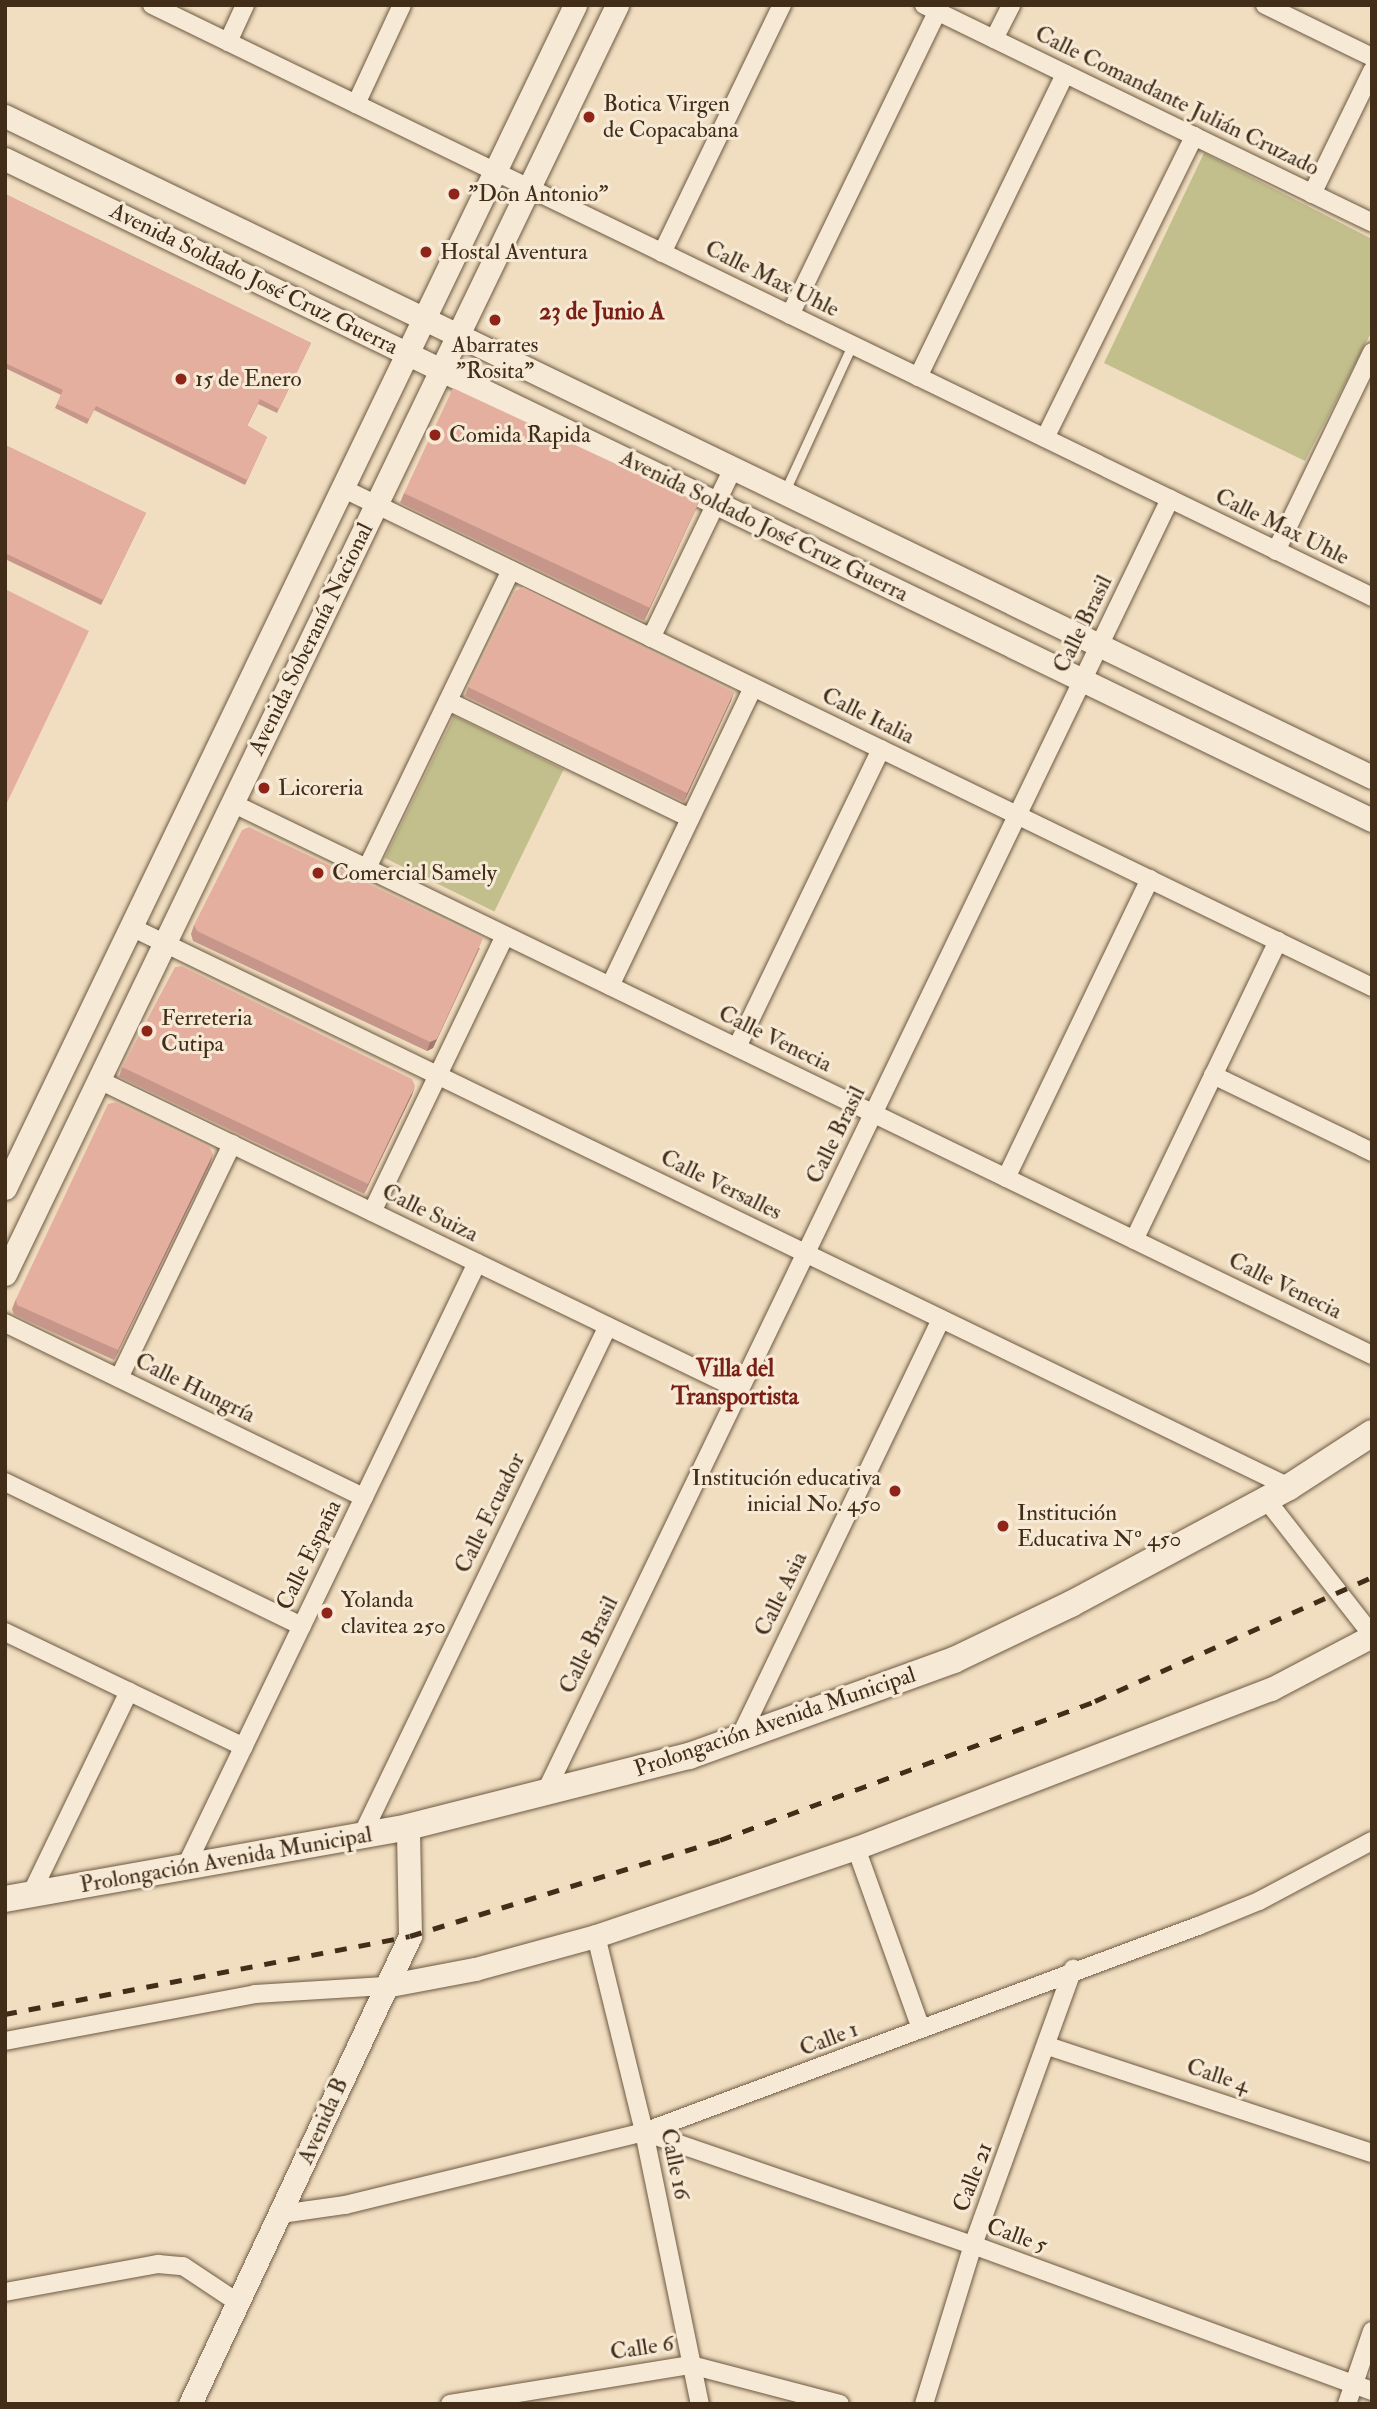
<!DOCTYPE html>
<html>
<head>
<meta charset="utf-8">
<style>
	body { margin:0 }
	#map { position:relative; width:1377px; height:2409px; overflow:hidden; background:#f1dec0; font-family:"IM FELL Double Pica",serif }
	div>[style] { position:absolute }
	.green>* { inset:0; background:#c2bf8d; transform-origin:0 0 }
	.roads { filter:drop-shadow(0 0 2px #6d5942) drop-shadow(0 0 2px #6d5942) }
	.service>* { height:9px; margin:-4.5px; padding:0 4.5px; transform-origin:4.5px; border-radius:4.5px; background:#f6ead6 }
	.minor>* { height:18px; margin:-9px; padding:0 9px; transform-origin:9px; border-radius:9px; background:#f6ead6 }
	.tertiary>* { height:23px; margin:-11.5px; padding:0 11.5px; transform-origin:11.5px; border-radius:11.5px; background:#f6ead6 }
	.secondary>* { height:26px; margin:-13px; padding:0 13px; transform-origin:13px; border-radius:13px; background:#f6ead6 }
	.rail>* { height:5px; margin-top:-2.5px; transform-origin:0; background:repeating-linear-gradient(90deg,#412d18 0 12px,transparent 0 24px) }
	.wall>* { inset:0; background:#c59689 }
	.shaded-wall>* { inset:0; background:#a07a6f }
	.building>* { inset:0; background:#e5af9f; transform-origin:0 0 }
	.dots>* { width:19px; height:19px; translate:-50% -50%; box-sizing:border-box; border:4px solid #f6ead6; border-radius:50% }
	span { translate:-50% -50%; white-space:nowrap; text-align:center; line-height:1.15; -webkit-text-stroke:6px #f6ead6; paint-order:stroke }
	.street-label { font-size:23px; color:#412d18 }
	.poi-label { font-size:23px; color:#412d18 }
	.left { translate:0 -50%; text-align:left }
	.right { translate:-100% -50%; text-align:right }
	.neighbourhood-label { font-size:24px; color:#7a1f14; font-weight:700 }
	.frame { position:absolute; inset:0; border:7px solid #412d18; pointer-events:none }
</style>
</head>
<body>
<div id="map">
	<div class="green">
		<div style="clip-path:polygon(1204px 153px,1372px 239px,1372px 331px,1305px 461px,1104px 363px)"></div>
		<div style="left:454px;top:716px;width:122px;height:158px;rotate:26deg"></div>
	</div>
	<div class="roads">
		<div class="service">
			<div style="left:784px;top:493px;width:163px;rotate:-65.3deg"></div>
		</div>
		<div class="minor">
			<div style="left:152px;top:5px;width:1356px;rotate:25.88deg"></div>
			<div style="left:924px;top:5px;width:498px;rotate:25.9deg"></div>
			<div style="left:1265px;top:5px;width:119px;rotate:25.9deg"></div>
			<div style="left:994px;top:39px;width:38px;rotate:-63deg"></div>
			<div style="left:228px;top:42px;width:41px;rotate:-65.3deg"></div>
			<div style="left:356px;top:104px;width:109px;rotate:-65.1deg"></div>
			<div style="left:1312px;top:194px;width:137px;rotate:-64deg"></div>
			<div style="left:662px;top:253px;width:276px;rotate:-64.2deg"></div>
			<div style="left:790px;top:315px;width:337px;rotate:-64.1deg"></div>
			<div style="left:918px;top:377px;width:337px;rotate:-64.1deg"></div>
			<div style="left:1045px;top:438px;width:337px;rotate:-63.7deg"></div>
			<div style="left:342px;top:488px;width:1145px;rotate:25.85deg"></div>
			<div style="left:1276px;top:551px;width:221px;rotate:-64.2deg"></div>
			<div style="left:651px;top:638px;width:189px;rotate:-64.2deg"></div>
			<div style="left:448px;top:701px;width:269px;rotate:25.8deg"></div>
			<div style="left:232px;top:803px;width:1267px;rotate:25.84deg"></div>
			<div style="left:367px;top:868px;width:331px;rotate:-64.2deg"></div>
			<div style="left:131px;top:927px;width:1286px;rotate:25.81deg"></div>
			<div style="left:610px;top:986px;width:331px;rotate:-64.4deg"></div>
			<div style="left:737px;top:1047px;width:331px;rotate:-64.2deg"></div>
			<div style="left:1213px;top:1075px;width:177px;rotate:25.8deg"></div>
			<div style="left:99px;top:1080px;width:712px;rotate:25.81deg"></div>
			<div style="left:1006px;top:1178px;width:332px;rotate:-64.3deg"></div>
			<div style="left:372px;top:1212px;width:306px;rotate:-64.3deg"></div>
			<div style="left:1134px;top:1240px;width:332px;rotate:-64.3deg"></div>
			<div style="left:5px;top:1323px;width:399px;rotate:25.9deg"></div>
			<div style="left:119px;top:1378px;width:260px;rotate:-64.2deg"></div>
			<div style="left:5px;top:1482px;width:330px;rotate:25.9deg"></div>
			<div style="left:1265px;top:1498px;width:174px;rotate:52deg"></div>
			<div style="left:5px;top:1632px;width:265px;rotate:25.7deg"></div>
			<div style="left:739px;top:1739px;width:466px;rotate:-64.3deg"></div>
			<div style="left:546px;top:1791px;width:1435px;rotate:-64.22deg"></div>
			<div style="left:362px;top:1835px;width:565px;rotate:-64.21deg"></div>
			<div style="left:856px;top:1848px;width:192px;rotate:70.2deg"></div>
			<div style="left:185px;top:1868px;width:672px;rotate:-64.24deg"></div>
			<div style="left:31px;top:1894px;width:225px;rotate:-64.2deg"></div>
			<div style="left:596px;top:1936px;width:202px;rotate:76.2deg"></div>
			<div style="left:644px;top:2132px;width:278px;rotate:78.4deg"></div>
			<div style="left:5px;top:2041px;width:254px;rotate:-10.6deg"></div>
			<div style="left:255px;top:1994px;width:130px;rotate:-3.5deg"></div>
			<div style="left:1048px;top:2046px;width:341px;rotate:18.3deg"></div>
			<div style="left:644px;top:2132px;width:348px;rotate:19deg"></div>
			<div style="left:973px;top:2245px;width:425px;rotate:20.1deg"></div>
			<div style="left:281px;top:2214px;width:65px;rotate:-8deg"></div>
			<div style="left:345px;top:2205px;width:308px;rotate:-13.7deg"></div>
			<div style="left:644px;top:2132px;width:591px;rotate:-20.4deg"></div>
			<div style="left:1198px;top:1926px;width:66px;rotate:-22.3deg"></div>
			<div style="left:1259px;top:1901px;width:128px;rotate:-28deg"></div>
			<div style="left:5px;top:2292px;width:156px;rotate:-10.4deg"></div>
			<div style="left:158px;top:2264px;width:25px;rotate:5deg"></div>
			<div style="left:183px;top:2266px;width:65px;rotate:33.7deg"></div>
			<div style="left:450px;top:2404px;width:244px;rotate:-9.2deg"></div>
			<div style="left:691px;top:2365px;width:154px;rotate:14.7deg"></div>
			<div style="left:924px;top:2404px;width:166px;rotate:-72.9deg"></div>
			<div style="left:973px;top:2245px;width:294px;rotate:-70.1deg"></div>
			<div style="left:1347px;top:2404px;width:77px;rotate:-71.1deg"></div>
		</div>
		<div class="tertiary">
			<div style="left:5px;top:116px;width:1518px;rotate:25.81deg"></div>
			<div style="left:5px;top:159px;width:1518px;rotate:25.81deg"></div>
			<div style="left:5px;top:1188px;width:1313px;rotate:-64.27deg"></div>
			<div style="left:5px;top:1274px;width:1409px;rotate:-64.25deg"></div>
			<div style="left:385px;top:1986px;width:92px;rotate:-10.7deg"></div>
			<div style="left:475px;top:1969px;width:125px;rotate:-15.3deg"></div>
			<div style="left:596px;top:1936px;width:274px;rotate:-18.7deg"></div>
			<div style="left:856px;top:1848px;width:444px;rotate:-21deg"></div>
			<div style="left:1271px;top:1689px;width:114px;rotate:-27.7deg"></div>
			<div style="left:190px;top:2404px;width:517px;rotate:-64.82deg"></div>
			<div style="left:410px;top:1936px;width:109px;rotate:-91.1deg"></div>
		</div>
		<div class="secondary">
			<div style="left:5px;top:1899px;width:409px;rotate:-10.1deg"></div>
			<div style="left:408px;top:1827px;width:290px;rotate:-14.2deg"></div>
			<div style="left:689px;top:1756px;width:282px;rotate:-19.9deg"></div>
			<div style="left:954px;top:1660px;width:130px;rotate:-25.6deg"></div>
			<div style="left:1071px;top:1604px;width:247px;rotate:-28.2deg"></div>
			<div style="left:1289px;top:1487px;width:99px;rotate:-33deg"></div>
		</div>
	</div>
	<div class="rail">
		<div style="left:5px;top:2014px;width:412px;rotate:-10.9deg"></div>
		<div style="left:410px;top:1936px;width:325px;rotate:-17.2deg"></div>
		<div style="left:720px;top:1840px;width:400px;rotate:-20.3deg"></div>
		<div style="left:1095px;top:1701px;width:303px;rotate:-24.1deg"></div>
	</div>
	<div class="wall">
		<div style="clip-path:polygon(5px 194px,311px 343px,277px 413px,258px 404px,247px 426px,267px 437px,245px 485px,94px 410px,87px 424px,55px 408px,61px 395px,5px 368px)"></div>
		<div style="clip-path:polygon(5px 445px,146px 513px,101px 605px,5px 559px)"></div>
		<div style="clip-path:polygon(404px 493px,699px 502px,644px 621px,400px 503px)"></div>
		<div style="clip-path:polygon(468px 687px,734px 692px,684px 802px,465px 696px)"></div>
		<div style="clip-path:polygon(194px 925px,480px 948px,433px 1048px,427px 1051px,193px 941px,191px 934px)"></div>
		<div style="clip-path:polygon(122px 1067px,412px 1095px,364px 1194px,119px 1077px)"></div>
		<div style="clip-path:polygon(213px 1154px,210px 1164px,114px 1360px,14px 1315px,12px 1309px,16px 1299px)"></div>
	</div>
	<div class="shaded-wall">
		<div style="clip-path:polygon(699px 502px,695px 511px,644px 621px,648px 611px)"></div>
		<div style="clip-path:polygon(734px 692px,731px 701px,684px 802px,687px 793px)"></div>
		<div style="clip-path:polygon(483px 938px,433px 1048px,427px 1051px,430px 1042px)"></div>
		<div style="clip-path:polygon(415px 1086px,412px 1095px,364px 1194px,368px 1184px)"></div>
		<div style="clip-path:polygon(213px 1154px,210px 1164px,114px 1360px,118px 1350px)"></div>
	</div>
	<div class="building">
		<div style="clip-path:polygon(5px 194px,311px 343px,279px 409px,260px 399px,247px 425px,267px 437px,247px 480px,96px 406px,89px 419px,57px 404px,63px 390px,5px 363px)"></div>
		<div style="left:453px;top:388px;width:271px;height:116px;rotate:25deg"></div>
		<div style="clip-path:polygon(5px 445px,146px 513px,103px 600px,5px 553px)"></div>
		<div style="clip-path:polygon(523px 587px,734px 692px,687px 793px,468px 687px,515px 591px)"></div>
		<div style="clip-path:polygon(5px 589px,89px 631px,5px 807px)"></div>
		<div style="clip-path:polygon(249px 827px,483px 938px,437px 1039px,430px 1042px,197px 931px,194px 925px,242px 830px)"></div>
		<div style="clip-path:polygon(182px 966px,412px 1079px,415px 1086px,368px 1184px,122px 1067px,175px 967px)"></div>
		<div style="clip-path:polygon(116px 1102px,209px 1146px,213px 1154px,118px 1350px,17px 1305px,16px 1299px,108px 1104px)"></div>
	</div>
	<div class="dots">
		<div style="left:589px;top:117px;background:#8f2418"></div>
		<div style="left:454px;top:194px;background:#8f2418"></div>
		<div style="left:426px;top:252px;background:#8f2418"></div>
		<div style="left:495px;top:320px;background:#8f2418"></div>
		<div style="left:181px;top:379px;background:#8f2418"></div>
		<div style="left:435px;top:435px;background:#8f2418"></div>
		<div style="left:264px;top:788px;background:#8f2418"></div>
		<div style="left:318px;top:873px;background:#8f2418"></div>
		<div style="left:147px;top:1031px;background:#8f2418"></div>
		<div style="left:895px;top:1491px;background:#8f2418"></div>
		<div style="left:1003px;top:1526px;background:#8f2418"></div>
		<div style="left:327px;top:1613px;background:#8f2418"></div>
	</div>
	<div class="street-label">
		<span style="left:1177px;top:101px;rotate:26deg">Calle Comandante Julián Cruzado</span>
		<span style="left:254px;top:279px;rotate:26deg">Avenida Soldado José Cruz Guerra</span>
		<span style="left:772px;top:279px;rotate:26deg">Calle Max Uhle</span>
		<span style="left:764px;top:526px;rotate:26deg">Avenida Soldado José Cruz Guerra</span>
		<span style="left:1282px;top:527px;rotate:26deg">Calle Max Uhle</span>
		<span style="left:1083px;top:624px;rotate:-64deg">Calle Brasil</span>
		<span style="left:311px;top:639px;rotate:-64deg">Avenida Soberanía Nacional</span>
		<span style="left:868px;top:716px;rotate:26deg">Calle Italia</span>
		<span style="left:775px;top:1039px;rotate:26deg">Calle Venecia</span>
		<span style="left:836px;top:1135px;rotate:-64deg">Calle Brasil</span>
		<span style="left:721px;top:1185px;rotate:26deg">Calle Versalles</span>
		<span style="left:430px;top:1213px;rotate:26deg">Calle Suiza</span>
		<span style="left:1285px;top:1286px;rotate:26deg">Calle Venecia</span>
		<span style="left:195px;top:1388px;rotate:26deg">Calle Hungría</span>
		<span style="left:490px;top:1513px;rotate:-64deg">Calle Ecuador</span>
		<span style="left:309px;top:1555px;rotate:-64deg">Calle España</span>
		<span style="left:781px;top:1594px;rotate:-64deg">Calle Asia</span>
		<span style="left:589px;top:1645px;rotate:-64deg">Calle Brasil</span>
		<span style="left:775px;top:1722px;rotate:-19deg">Prolongación Avenida Municipal</span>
		<span style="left:226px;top:1860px;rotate:-10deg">Prolongación Avenida Municipal</span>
		<span style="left:829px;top:2039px;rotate:-21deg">Calle 1</span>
		<span style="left:1218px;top:2076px;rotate:18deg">Calle 4</span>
		<span style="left:323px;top:2121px;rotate:-66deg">Avenida B</span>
		<span style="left:675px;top:2164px;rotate:78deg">Calle 16</span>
		<span style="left:973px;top:2177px;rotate:-69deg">Calle 21</span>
		<span style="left:1017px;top:2236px;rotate:20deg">Calle 5</span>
		<span style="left:642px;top:2348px;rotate:-9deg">Calle 6</span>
	</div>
	<div class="poi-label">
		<span class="left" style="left:603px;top:117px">Botica Virgen<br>de Copacabana</span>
		<span class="left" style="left:468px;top:194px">"Don Antonio"</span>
		<span class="left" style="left:440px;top:252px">Hostal Aventura</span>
		<span style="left:495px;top:358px">Abarrates<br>"Rosita"</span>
		<span class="left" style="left:195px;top:379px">15 de Enero</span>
		<span class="left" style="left:449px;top:435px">Comida Rapida</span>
		<span class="left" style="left:278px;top:788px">Licoreria</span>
		<span class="left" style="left:332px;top:873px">Comercial Samely</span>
		<span class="left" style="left:161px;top:1031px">Ferreteria<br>Cutipa</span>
		<span class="right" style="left:881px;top:1491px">Institución educativa<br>inicial No. 450</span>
		<span class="left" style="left:1017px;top:1526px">Institución<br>Educativa Nº 450</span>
		<span class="left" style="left:341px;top:1613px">Yolanda<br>clavitea 250</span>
	</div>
	<div class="neighbourhood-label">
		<span style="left:602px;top:312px">23 de Junio A</span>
		<span style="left:735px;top:1383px">Villa del<br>Transportista</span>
	</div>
	<div class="frame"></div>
</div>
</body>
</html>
